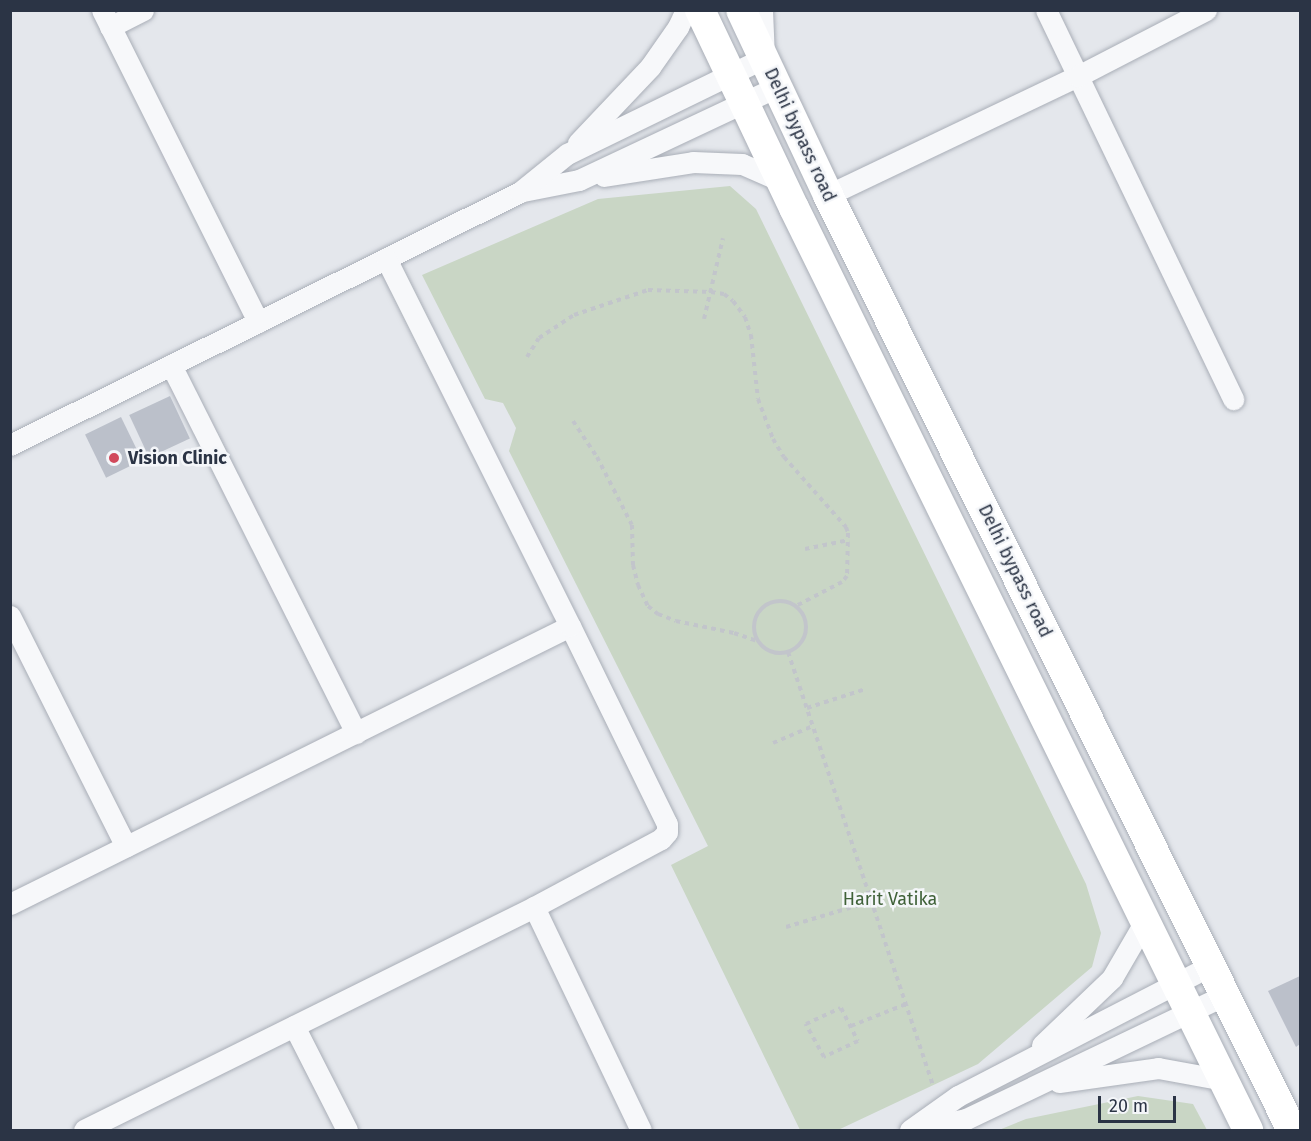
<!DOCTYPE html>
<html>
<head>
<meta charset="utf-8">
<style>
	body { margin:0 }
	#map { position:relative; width:1311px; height:1141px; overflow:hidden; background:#e4e7ec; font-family:"Fira Sans",sans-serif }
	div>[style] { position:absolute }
	.green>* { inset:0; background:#c9d6c5 }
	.building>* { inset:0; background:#bbc0ca; transform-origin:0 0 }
	.path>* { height:4px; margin-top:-2px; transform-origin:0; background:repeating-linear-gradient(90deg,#c2c5cb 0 4.5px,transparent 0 9px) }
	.path>.ring { margin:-2px; padding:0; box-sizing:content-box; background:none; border:4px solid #c2c5cb; border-radius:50% }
	.roads { filter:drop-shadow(0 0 2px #a9aeb7) drop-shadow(0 0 2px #a9aeb7) }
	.street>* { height:21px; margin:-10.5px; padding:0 10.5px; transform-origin:10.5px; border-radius:10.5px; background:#f7f8fa }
	.secondary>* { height:30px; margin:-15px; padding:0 15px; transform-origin:15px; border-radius:15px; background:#fff }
	.dots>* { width:16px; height:16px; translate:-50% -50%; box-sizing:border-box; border:3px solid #f4f6f9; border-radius:50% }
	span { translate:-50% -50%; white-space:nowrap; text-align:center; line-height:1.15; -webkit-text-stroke:5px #f4f6f9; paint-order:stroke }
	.street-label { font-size:18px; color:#2b3445 }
	.poi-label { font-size:18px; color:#2b3445; font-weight:700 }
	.left { translate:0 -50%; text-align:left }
	.park-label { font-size:18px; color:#3f6138 }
	.frame { position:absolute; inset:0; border:12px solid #2b3445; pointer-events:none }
	.scale { position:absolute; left:1098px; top:1096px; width:78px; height:27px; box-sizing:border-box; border:3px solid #2b3445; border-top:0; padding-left:8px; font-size:18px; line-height:21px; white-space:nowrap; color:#2b3445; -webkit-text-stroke:4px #f4f6f9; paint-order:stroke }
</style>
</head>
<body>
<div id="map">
	<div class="green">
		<div style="clip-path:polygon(730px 186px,756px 209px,1086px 884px,1101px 933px,1092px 967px,978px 1064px,838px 1130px,800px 1130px,671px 865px,708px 846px,509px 451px,516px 428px,503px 403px,485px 399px,422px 275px,598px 199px)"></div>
		<div style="clip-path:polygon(1138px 1096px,1193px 1104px,1207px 1130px,999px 1130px,1026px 1119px)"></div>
	</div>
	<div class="building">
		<div style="left:170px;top:396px;width:47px;height:45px;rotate:65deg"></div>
		<div style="left:121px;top:417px;width:48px;height:40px;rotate:64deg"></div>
		<div style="clip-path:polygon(1300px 976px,1300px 1044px,1296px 1047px,1268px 991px)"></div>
	</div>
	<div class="path">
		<div style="left:704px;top:319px;width:83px;rotate:-76.8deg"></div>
		<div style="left:527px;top:357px;width:22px;rotate:-58deg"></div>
		<div style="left:539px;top:338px;width:42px;rotate:-33.3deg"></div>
		<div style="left:574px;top:315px;width:78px;rotate:-18.7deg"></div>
		<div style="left:648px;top:290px;width:63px;rotate:1.8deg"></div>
		<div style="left:711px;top:292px;width:13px;rotate:9deg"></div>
		<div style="left:724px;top:294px;width:11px;rotate:38deg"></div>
		<div style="left:733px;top:301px;width:20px;rotate:53deg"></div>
		<div style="left:745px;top:317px;width:19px;rotate:72deg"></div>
		<div style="left:751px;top:335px;width:64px;rotate:83.8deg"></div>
		<div style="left:758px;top:399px;width:43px;rotate:69.4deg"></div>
		<div style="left:773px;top:439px;width:21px;rotate:59deg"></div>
		<div style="left:784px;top:457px;width:94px;rotate:48.5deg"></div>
		<div style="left:846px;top:527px;width:6px;rotate:72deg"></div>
		<div style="left:848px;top:533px;width:43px;rotate:91.3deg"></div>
		<div style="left:847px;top:576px;width:8px;rotate:130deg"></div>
		<div style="left:842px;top:582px;width:52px;rotate:152.4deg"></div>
		<div style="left:573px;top:421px;width:43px;rotate:56.3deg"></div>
		<div style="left:597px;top:457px;width:76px;rotate:62.8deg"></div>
		<div style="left:632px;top:525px;width:40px;rotate:88.6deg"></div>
		<div style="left:633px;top:565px;width:21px;rotate:76deg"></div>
		<div style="left:638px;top:585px;width:23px;rotate:65deg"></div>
		<div style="left:648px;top:606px;width:13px;rotate:39deg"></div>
		<div style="left:658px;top:614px;width:19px;rotate:21deg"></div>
		<div style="left:676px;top:621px;width:59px;rotate:11.7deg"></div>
		<div style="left:734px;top:633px;width:24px;rotate:19deg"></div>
		<div style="left:805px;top:549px;width:45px;rotate:-11.6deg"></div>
		<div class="ring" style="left:754px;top:601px;width:48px;height:48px"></div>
		<div style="left:788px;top:652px;width:457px;rotate:71.5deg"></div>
		<div style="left:807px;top:708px;width:62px;rotate:-17.9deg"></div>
		<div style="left:773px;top:743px;width:43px;rotate:-23deg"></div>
		<div style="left:786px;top:927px;width:90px;rotate:-16.8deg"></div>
		<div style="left:841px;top:1008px;width:37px;rotate:63deg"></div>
		<div style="left:858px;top:1041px;width:38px;rotate:155deg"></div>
		<div style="left:824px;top:1057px;width:38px;rotate:-119deg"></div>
		<div style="left:806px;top:1024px;width:38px;rotate:-25deg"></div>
		<div style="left:851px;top:1026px;width:59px;rotate:-21.8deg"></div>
	</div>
	<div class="roads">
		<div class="street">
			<div style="left:102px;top:10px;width:349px;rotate:63.4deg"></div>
			<div style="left:1046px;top:10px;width:432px;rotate:64.3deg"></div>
			<div style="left:110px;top:27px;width:37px;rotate:-27deg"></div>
			<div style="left:578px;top:143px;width:105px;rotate:-46.5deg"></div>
			<div style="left:650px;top:67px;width:49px;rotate:-55deg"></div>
			<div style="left:678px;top:27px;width:19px;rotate:-65deg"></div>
			<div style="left:604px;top:176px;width:90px;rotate:-8.9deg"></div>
			<div style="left:693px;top:162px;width:49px;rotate:2.3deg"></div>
			<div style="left:742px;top:164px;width:43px;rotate:23.6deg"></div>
			<div style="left:523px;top:191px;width:57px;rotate:-11.1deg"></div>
			<div style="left:579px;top:180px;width:219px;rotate:-25.2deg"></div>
			<div style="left:828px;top:195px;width:277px;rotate:-25.5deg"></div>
			<div style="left:1078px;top:76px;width:144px;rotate:-27.3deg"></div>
			<div style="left:171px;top:365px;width:412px;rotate:63.3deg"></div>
			<div style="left:10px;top:445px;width:569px;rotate:-26.39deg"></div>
			<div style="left:520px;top:192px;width:60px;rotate:-39deg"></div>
			<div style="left:567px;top:154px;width:219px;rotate:-26deg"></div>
			<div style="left:764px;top:58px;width:48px;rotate:-92.4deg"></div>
			<div style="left:10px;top:616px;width:258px;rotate:63.3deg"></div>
			<div style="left:10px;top:904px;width:625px;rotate:-26.4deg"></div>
			<div style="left:534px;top:907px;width:247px;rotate:64.4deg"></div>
			<div style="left:294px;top:1026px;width:117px;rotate:63deg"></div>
			<div style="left:1042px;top:1045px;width:97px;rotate:-43.7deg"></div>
			<div style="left:1112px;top:978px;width:66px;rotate:-59.9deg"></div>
			<div style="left:1059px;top:1082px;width:100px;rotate:-8deg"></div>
			<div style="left:1158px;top:1068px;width:67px;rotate:10.3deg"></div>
			<div style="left:919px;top:1129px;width:48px;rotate:-12deg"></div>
			<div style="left:966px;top:1119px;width:287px;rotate:-25.6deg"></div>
			<div style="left:84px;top:1130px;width:502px;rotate:-26.36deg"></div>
			<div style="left:534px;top:907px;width:144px;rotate:-28.2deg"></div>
			<div style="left:661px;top:839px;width:9px;rotate:-49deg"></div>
			<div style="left:667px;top:832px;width:8px;rotate:-90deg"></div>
			<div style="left:667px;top:824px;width:220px;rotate:-116.1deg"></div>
			<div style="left:570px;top:626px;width:411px;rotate:-116.6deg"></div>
			<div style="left:910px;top:1130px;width:59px;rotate:-35.3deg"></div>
			<div style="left:958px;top:1096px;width:284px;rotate:-27.3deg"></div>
		</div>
		<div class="secondary">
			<div style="left:700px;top:10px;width:219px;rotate:64.6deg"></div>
			<div style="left:794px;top:208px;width:1028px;rotate:63.78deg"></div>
			<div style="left:741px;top:10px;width:204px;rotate:64.8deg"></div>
			<div style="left:828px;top:195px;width:1044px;rotate:63.61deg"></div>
		</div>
	</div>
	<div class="dots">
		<div style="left:114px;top:458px;background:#d1495b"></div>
	</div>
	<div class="street-label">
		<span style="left:800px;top:135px;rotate:65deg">Delhi bypass road</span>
		<span style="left:1015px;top:571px;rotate:64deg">Delhi bypass road</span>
	</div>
	<div class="poi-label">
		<span class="left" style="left:128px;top:458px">Vision Clinic</span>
	</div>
	<div class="park-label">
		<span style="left:890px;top:899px">Harit Vatika</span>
	</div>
	<div class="frame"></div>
	<div class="scale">20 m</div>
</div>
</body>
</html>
